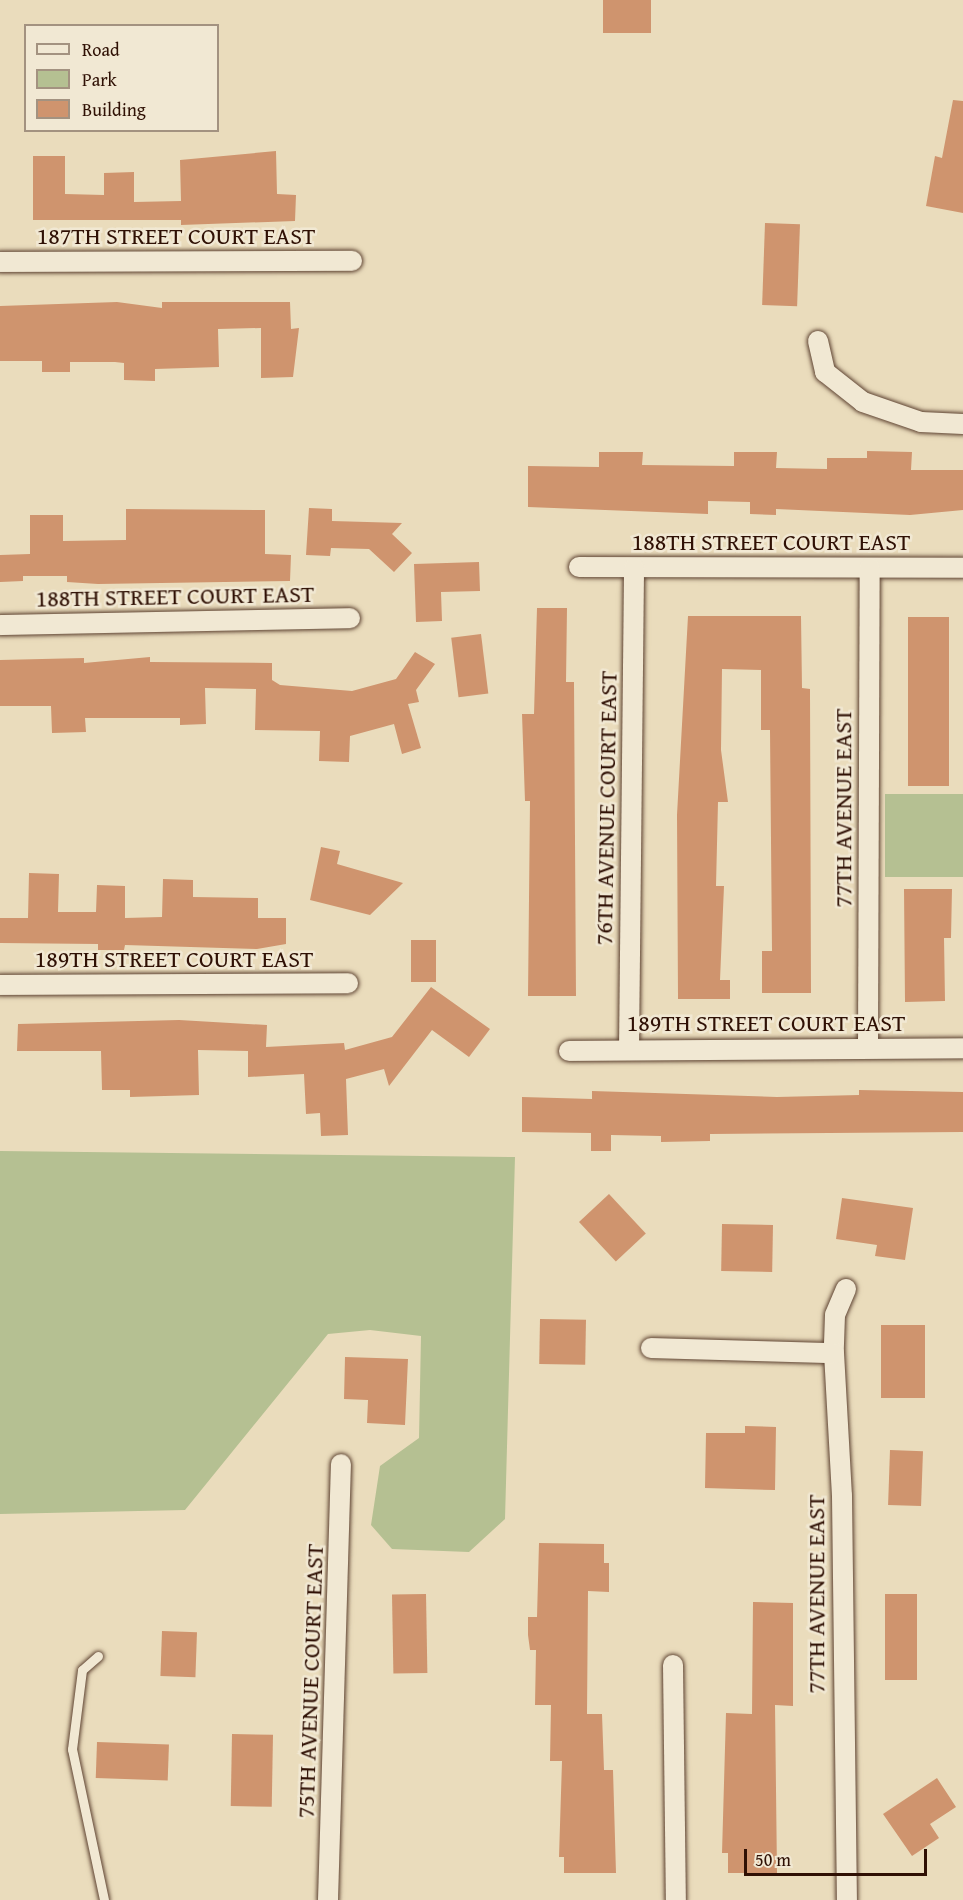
<!DOCTYPE html>
<html>
<head>
<meta charset="utf-8">
<style>
	body { margin:0 }
	#map { position:relative; width:963px; height:1900px; overflow:hidden; background:#eadcbc; font-family:"Gentium Book Plus",serif }
	div>[style] { position:absolute }
	.green>* { inset:0; background:#b5c092; transform-origin:0 0 }
	.building>* { inset:0; background:#cf946e; transform-origin:0 0 }
	.roads { filter:drop-shadow(0 0 2px #5e4332) drop-shadow(0 0 2px #5e4332) }
	.service>* { height:9px; margin:-4.5px; padding:0 4.5px; transform-origin:4.5px; border-radius:4.5px; background:#f1e8d3 }
	.minor>* { height:20px; margin:-10px; padding:0 10px; transform-origin:10px; border-radius:10px; background:#f1e8d3 }
	span { translate:-50% -50%; white-space:nowrap; text-align:center; line-height:1.15; -webkit-text-stroke:5px #f1e8d3; paint-order:stroke }
	.street-label { font-size:24px; color:#2f1004 }
	.legend { position:absolute; left:24px; top:24px; width:195px; height:108px; box-sizing:border-box; background:#f1e8d3; border:2px solid #a39280; margin:0; padding:8px 10px; list-style:none; font-size:18px; color:#2f1004 }
	.legend li { display:flex; align-items:center; gap:12px; height:30px }
	.legend b { width:30px; border:2px solid #a39280 }
	.scale { position:absolute; left:744px; top:1849px; width:183px; height:27px; box-sizing:border-box; border:3px solid #2f1004; border-top:0; padding-left:8px; font-size:18px; line-height:21px; white-space:nowrap; color:#2f1004; -webkit-text-stroke:4px #f1e8d3; paint-order:stroke }
</style>
</head>
<body>
<div id="map">
	<div class="green">
		<div style="left:885px;top:794px;width:78px;height:83px"></div>
		<div style="clip-path:polygon(0 1151px,515px 1157px,505px 1519px,469px 1552px,392px 1549px,371px 1525px,380px 1466px,419px 1438px,421px 1336px,370px 1330px,328px 1334px,185px 1510px,0 1514px)"></div>
	</div>
	<div class="building">
		<div style="left:603px;top:0;width:48px;height:33px"></div>
		<div style="clip-path:polygon(953px 100px,963px 101px,963px 213px,926px 206px,935px 156px,942px 158px)"></div>
		<div style="clip-path:polygon(276px 151px,277px 194px,296px 195px,295px 221px,181px 225px,181px 220px,33px 220px,33px 156px,65px 156px,65px 194px,104px 195px,104px 173px,134px 172px,134px 202px,181px 201px,180px 160px)"></div>
		<div style="left:765px;top:223px;width:35px;height:82px;rotate:2deg"></div>
		<div style="clip-path:polygon(117px 302px,162px 308px,162px 302px,290px 302px,291px 329px,299px 328px,293px 377px,261px 378px,261px 328px,218px 329px,219px 367px,155px 369px,155px 381px,124px 380px,124px 363px,115px 362px,70px 362px,70px 372px,42px 372px,42px 361px,0 361px,0 306px)"></div>
		<div style="clip-path:polygon(867px 451px,912px 452px,911px 470px,963px 470px,963px 510px,910px 515px,776px 509px,776px 515px,750px 514px,750px 502px,708px 501px,708px 514px,528px 507px,528px 466px,599px 467px,599px 452px,643px 452px,642px 465px,734px 466px,734px 452px,777px 452px,776px 468px,827px 469px,827px 458px,867px 458px)"></div>
		<div style="clip-path:polygon(309px 508px,332px 509px,332px 521px,402px 523px,392px 534px,412px 553px,394px 572px,369px 549px,331px 548px,330px 556px,306px 555px)"></div>
		<div style="clip-path:polygon(126px 509px,265px 510px,265px 554px,291px 555px,290px 581px,98px 584px,67px 582px,67px 576px,23px 576px,23px 581px,0 582px,0 555px,30px 554px,30px 515px,63px 515px,63px 541px,126px 540px)"></div>
		<div style="clip-path:polygon(479px 562px,480px 591px,441px 592px,442px 621px,416px 622px,414px 564px)"></div>
		<div style="clip-path:polygon(537px 608px,567px 608px,566px 682px,574px 682px,576px 996px,528px 996px,530px 801px,525px 801px,522px 714px,534px 714px)"></div>
		<div style="clip-path:polygon(688px 616px,801px 616px,802px 688px,810px 689px,811px 993px,762px 993px,762px 951px,772px 951px,770px 730px,761px 730px,761px 670px,722px 669px,721px 750px,728px 802px,718px 802px,716px 886px,724px 886px,720px 980px,730px 980px,730px 999px,678px 999px,677px 815px)"></div>
		<div style="left:908px;top:617px;width:41px;height:169px"></div>
		<div style="left:481px;top:634px;width:60px;height:30px;rotate:83deg"></div>
		<div style="clip-path:polygon(415px 652px,435px 664px,416px 690px,419px 702px,408px 704px,421px 748px,402px 754px,394px 724px,350px 736px,349px 762px,319px 761px,320px 731px,255px 730px,256px 689px,205px 688px,206px 724px,180px 725px,180px 718px,85px 718px,86px 732px,52px 733px,51px 706px,0 706px,0 660px,84px 658px,84px 663px,150px 657px,150px 662px,272px 663px,272px 680px,280px 685px,352px 691px,396px 679px)"></div>
		<div style="clip-path:polygon(321px 847px,340px 851px,337px 864px,403px 883px,370px 915px,310px 900px)"></div>
		<div style="clip-path:polygon(29px 873px,59px 874px,58px 912px,96px 912px,97px 885px,125px 886px,125px 918px,162px 917px,163px 879px,193px 880px,193px 897px,258px 898px,258px 918px,286px 918px,286px 944px,257px 949px,125px 945px,124px 950px,98px 950px,98px 944px,0 943px,0 918px,28px 918px)"></div>
		<div style="clip-path:polygon(904px 889px,952px 889px,951px 938px,944px 938px,945px 1001px,905px 1002px)"></div>
		<div style="left:411px;top:940px;width:25px;height:42px"></div>
		<div style="clip-path:polygon(431px 987px,490px 1029px,469px 1057px,432px 1030px,389px 1086px,384px 1069px,346px 1079px,348px 1135px,321px 1136px,320px 1113px,306px 1114px,304px 1074px,248px 1077px,248px 1051px,198px 1050px,199px 1095px,130px 1097px,130px 1090px,102px 1090px,101px 1051px,17px 1051px,18px 1024px,179px 1020px,267px 1025px,266px 1047px,344px 1043px,345px 1050px,392px 1037px)"></div>
		<div style="clip-path:polygon(859px 1090px,963px 1092px,963px 1132px,710px 1134px,710px 1141px,661px 1142px,661px 1136px,611px 1135px,611px 1151px,591px 1151px,591px 1133px,522px 1132px,522px 1097px,592px 1099px,592px 1091px,777px 1097px,859px 1095px)"></div>
		<div style="left:609px;top:1194px;width:54px;height:41px;rotate:47deg"></div>
		<div style="clip-path:polygon(842px 1198px,913px 1208px,905px 1260px,875px 1256px,877px 1245px,836px 1239px)"></div>
		<div style="left:722px;top:1224px;width:51px;height:47px;rotate:1deg"></div>
		<div style="left:540px;top:1319px;width:46px;height:45px;rotate:1deg"></div>
		<div style="left:881px;top:1325px;width:44px;height:73px"></div>
		<div style="clip-path:polygon(345px 1357px,408px 1359px,405px 1425px,367px 1423px,368px 1400px,344px 1399px)"></div>
		<div style="clip-path:polygon(745px 1426px,776px 1427px,775px 1490px,705px 1488px,706px 1433px,745px 1433px)"></div>
		<div style="left:890px;top:1450px;width:33px;height:55px;rotate:2deg"></div>
		<div style="clip-path:polygon(539px 1543px,604px 1544px,604px 1563px,609px 1563px,609px 1592px,588px 1591px,587px 1714px,602px 1714px,604px 1770px,613px 1770px,616px 1873px,564px 1873px,564px 1857px,559px 1857px,562px 1761px,550px 1761px,551px 1705px,535px 1705px,536px 1650px,530px 1650px,528px 1635px,528px 1617px,537px 1617px)"></div>
		<div style="left:426px;top:1594px;width:79px;height:34px;rotate:89deg"></div>
		<div style="left:885px;top:1594px;width:32px;height:86px"></div>
		<div style="clip-path:polygon(753px 1602px,793px 1603px,793px 1706px,775px 1705px,777px 1873px,728px 1873px,728px 1853px,722px 1853px,726px 1713px,752px 1714px)"></div>
		<div style="left:162px;top:1631px;width:35px;height:45px;rotate:2deg"></div>
		<div style="left:232px;top:1734px;width:41px;height:72px;rotate:1deg"></div>
		<div style="left:97px;top:1742px;width:72px;height:36px;rotate:2deg"></div>
		<div style="clip-path:polygon(937px 1778px,956px 1807px,930px 1824px,939px 1838px,912px 1856px,883px 1814px)"></div>
	</div>
	<div class="roads">
		<div class="service">
			<div style="left:98px;top:1656px;width:21px;rotate:139deg"></div>
			<div style="left:82px;top:1670px;width:80px;rotate:97.2deg"></div>
			<div style="left:72px;top:1749px;width:154px;rotate:78deg"></div>
		</div>
		<div class="minor">
			<div style="left:0;top:262px;width:352px;rotate:-0.2deg"></div>
			<div style="left:818px;top:341px;width:32px;rotate:77deg"></div>
			<div style="left:825px;top:372px;width:48px;rotate:38.3deg"></div>
			<div style="left:863px;top:402px;width:61px;rotate:19deg"></div>
			<div style="left:921px;top:422px;width:42px;rotate:2.7deg"></div>
			<div style="left:579px;top:567px;width:384px;rotate:0.1deg"></div>
			<div style="left:0;top:625px;width:350px;rotate:-1.1deg"></div>
			<div style="left:0;top:985px;width:348px;rotate:-0.3deg"></div>
			<div style="left:868px;top:1048px;width:480px;rotate:-89.8deg"></div>
			<div style="left:629px;top:1049px;width:481px;rotate:-89.4deg"></div>
			<div style="left:569px;top:1051px;width:394px;rotate:-0.4deg"></div>
			<div style="left:846px;top:1289px;width:28px;rotate:113deg"></div>
			<div style="left:835px;top:1315px;width:38px;rotate:92deg"></div>
			<div style="left:834px;top:1353px;width:143px;rotate:86.8deg"></div>
			<div style="left:842px;top:1496px;width:404px;rotate:89.3deg"></div>
			<div style="left:651px;top:1348px;width:183px;rotate:1.6deg"></div>
			<div style="left:673px;top:1665px;width:235px;rotate:89.3deg"></div>
			<div style="left:328px;top:1900px;width:436px;rotate:-88.3deg"></div>
		</div>
	</div>
	<div class="street-label">
		<span style="left:176px;top:236px">187TH STREET COURT EAST</span>
		<span style="left:771px;top:542px">188TH STREET COURT EAST</span>
		<span style="left:175px;top:596px;rotate:-1deg">188TH STREET COURT EAST</span>
		<span style="left:606px;top:808px;rotate:-89deg">76TH AVENUE COURT EAST</span>
		<span style="left:843px;top:808px;rotate:-90deg">77TH AVENUE EAST</span>
		<span style="left:174px;top:959px">189TH STREET COURT EAST</span>
		<span style="left:766px;top:1023px">189TH STREET COURT EAST</span>
		<span style="left:816px;top:1594px;rotate:-90deg">77TH AVENUE EAST</span>
		<span style="left:310px;top:1681px;rotate:-88deg">75TH AVENUE COURT EAST</span>
	</div>
	<ul class="legend">
	<li><b style="height:8px;background:#f1e8d3"></b>Road</li>
	<li><b style="height:16px;background:#b5c092"></b>Park</li>
	<li><b style="height:16px;background:#cf946e"></b>Building</li>
	</ul>
	<div class="scale">50 m</div>
</div>
</body>
</html>
